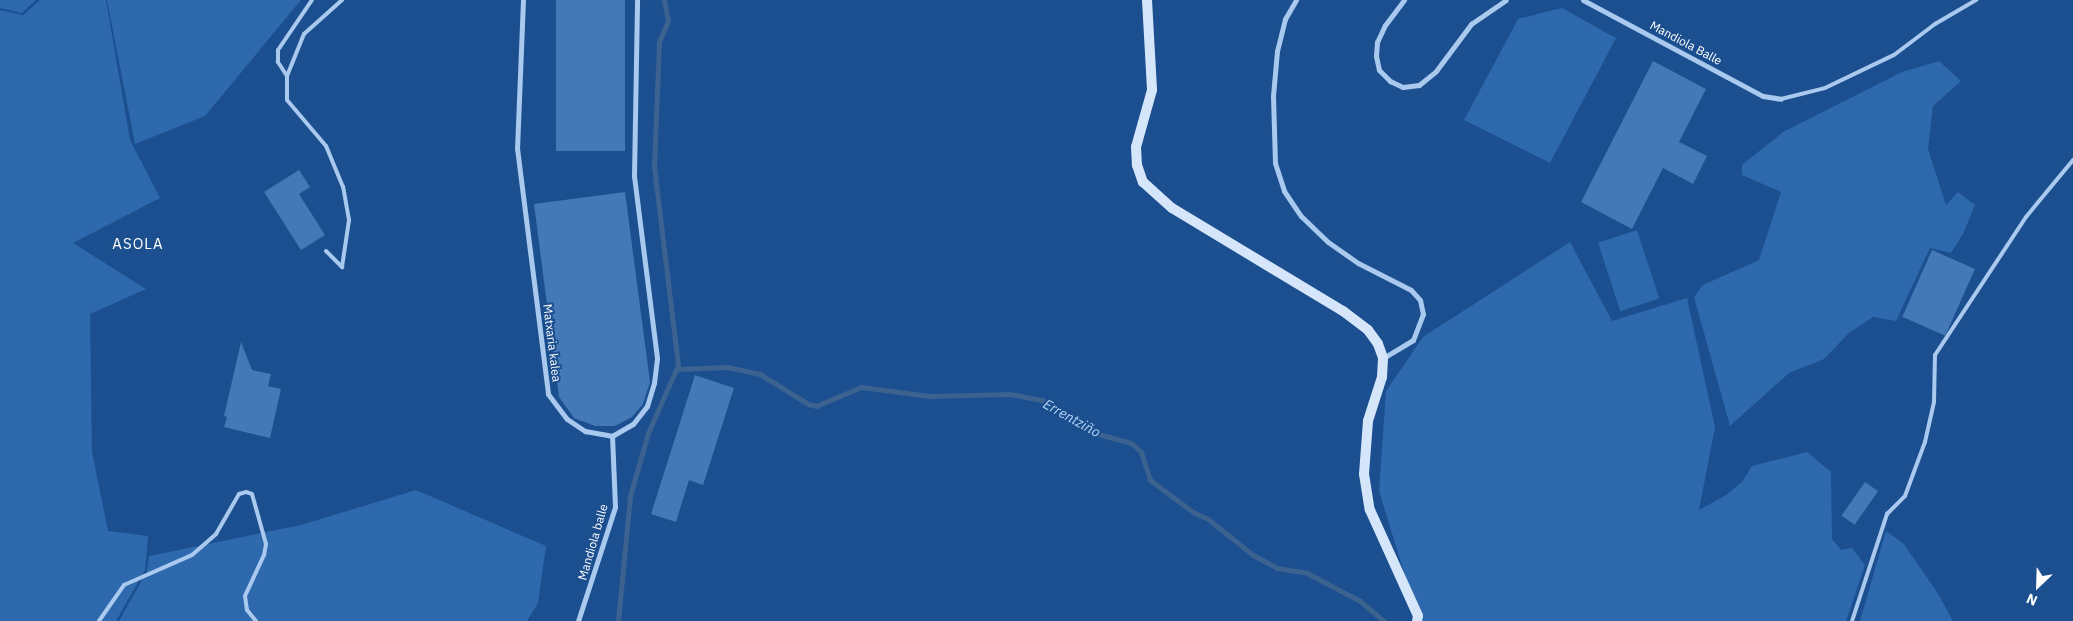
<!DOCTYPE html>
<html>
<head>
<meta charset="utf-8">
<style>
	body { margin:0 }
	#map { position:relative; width:2073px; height:621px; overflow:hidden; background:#1b4f8f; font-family:"IBM Plex Sans",sans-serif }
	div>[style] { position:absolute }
	.green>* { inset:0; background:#2e69ad; transform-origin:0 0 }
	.stream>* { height:5px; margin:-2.5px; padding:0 2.5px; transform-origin:2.5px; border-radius:2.5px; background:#3c6290 }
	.building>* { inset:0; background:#4478b7; transform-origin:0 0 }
	.lane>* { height:4px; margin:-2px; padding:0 2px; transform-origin:2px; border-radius:2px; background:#a9c9ee }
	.street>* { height:5px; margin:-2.5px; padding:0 2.5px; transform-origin:2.5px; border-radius:2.5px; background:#a9c9ee }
	.secondary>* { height:10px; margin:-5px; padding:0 5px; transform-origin:5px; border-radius:5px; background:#d6e6fa }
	span { translate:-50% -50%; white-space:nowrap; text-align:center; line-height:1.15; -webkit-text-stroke:4px #1b4f8f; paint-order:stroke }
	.street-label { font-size:12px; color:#fff }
	.water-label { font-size:14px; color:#b5d3f5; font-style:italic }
	.quarter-label { font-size:15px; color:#fff; letter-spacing:1px }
	.north { position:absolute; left:2013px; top:561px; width:50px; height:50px; -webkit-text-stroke:4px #1b4f8f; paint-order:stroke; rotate:204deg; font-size:14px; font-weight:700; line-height:20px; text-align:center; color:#fff }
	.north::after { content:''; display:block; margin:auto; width:18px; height:22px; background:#fff; clip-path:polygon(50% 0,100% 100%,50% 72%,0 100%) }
</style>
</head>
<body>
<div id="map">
	<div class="green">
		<div style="clip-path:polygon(0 0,36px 0,22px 13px,0 8px)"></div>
		<div style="clip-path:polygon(40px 0,106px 0,130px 140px,160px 198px,73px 243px,146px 289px,90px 314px,92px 452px,108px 531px,148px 536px,145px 570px,116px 621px,0 621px,0 10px,23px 15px)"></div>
		<div style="clip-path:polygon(107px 0,301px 0,205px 116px,135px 144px)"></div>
		<div style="clip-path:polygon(1562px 8px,1616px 38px,1550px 163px,1464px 120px,1518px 19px)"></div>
		<div style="clip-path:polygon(1939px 61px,1961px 81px,1933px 106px,1928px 149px,1946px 205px,1958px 192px,1975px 205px,1963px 234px,1951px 253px,1930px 248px,1896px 321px,1873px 317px,1849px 333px,1824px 359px,1789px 373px,1730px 426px,1694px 297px,1703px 285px,1759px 260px,1781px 192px,1742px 175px,1742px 165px,1783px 132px,1902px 72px)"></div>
		<div style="left:1637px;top:230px;width:72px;height:41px;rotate:72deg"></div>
		<div style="clip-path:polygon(1570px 242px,1612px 321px,1687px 298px,1715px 427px,1699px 510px,1726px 495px,1742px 482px,1752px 466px,1807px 452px,1831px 472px,1832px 539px,1841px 550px,1852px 548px,1865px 565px,1846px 621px,1419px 621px,1379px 491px,1386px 391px,1423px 337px)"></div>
		<div style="clip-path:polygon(416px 490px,546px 546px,538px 603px,527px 621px,119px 621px,147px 571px,149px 556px,301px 525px)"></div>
		<div style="clip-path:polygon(1886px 531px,1903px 543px,1937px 592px,1953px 621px,1860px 621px)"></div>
	</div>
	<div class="stream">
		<div style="left:677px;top:369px;width:50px;rotate:-2.3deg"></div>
		<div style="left:727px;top:367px;width:34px;rotate:12deg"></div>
		<div style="left:760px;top:374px;width:57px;rotate:32deg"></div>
		<div style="left:808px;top:404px;width:8px;rotate:14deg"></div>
		<div style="left:816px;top:406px;width:49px;rotate:-22.9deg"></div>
		<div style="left:861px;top:387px;width:69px;rotate:7.5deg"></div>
		<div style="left:929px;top:396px;width:81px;rotate:-1.4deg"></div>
		<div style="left:1010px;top:394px;width:33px;rotate:11deg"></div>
		<div style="left:1042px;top:400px;width:66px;rotate:31.3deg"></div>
		<div style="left:1098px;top:434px;width:34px;rotate:15deg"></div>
		<div style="left:1131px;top:443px;width:13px;rotate:42deg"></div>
		<div style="left:1141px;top:452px;width:29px;rotate:72deg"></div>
		<div style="left:1150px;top:480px;width:54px;rotate:36.7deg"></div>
		<div style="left:1193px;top:512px;width:17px;rotate:25deg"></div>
		<div style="left:1208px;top:519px;width:58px;rotate:38.7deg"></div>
		<div style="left:1253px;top:555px;width:27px;rotate:28deg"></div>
		<div style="left:1277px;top:568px;width:30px;rotate:9deg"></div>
		<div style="left:1307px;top:573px;width:60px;rotate:27.8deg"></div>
		<div style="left:1360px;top:601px;width:31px;rotate:40deg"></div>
		<div style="left:618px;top:621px;width:126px;rotate:-84.5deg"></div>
		<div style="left:630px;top:496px;width:66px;rotate:-74.1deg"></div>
		<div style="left:648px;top:433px;width:74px;rotate:-66.2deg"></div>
		<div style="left:678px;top:365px;width:199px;rotate:-96.9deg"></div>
		<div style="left:654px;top:167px;width:125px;rotate:-87.7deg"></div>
		<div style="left:659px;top:42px;width:23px;rotate:-67deg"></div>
		<div style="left:668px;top:21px;width:21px;rotate:-101deg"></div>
	</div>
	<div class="building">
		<div style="left:556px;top:0;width:69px;height:151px"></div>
		<div style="clip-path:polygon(1653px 61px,1706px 89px,1679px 142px,1707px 156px,1693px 184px,1663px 168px,1632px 229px,1581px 202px)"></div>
		<div style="clip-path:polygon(299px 170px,310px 187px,299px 194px,325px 235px,301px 250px,264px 192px)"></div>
		<div style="clip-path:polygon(625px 192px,650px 382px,643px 404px,632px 417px,615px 426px,595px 426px,574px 418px,559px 397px,534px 204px)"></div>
		<div style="left:1932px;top:250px;width:47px;height:73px;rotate:24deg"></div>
		<div style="clip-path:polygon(241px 342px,252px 370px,271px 374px,268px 386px,281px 389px,270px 438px,224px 427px,227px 417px,224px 416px)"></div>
		<div style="clip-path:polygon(695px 375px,734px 388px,703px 485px,689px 480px,676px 522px,651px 514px)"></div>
		<div style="left:1865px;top:482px;width:16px;height:41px;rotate:35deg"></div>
	</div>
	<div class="lane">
		<div style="left:287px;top:76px;width:17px;rotate:-123deg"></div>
		<div style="left:278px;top:62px;width:12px;rotate:-90deg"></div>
		<div style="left:278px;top:50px;width:60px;rotate:-55.8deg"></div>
		<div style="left:1781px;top:99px;width:45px;rotate:-14deg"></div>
		<div style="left:1825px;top:88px;width:76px;rotate:-25.6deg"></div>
		<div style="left:1894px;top:55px;width:51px;rotate:-37.1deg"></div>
		<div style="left:1935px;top:24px;width:48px;rotate:-30.3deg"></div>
		<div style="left:326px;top:251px;width:23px;rotate:45deg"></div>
		<div style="left:342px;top:267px;width:48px;rotate:-81.5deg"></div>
		<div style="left:349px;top:220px;width:34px;rotate:-100deg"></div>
		<div style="left:343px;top:187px;width:44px;rotate:-112.5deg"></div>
		<div style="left:326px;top:146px;width:60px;rotate:-130.3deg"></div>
		<div style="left:287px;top:100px;width:24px;rotate:-90deg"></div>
		<div style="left:287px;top:76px;width:45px;rotate:-68deg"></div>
		<div style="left:304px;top:34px;width:51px;rotate:-41.8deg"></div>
		<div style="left:99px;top:621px;width:44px;rotate:-55.2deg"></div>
		<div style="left:124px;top:585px;width:74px;rotate:-23.8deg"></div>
		<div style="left:192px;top:555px;width:32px;rotate:-41deg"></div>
		<div style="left:216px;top:534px;width:46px;rotate:-60.1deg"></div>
		<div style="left:239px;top:494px;width:7px;rotate:-16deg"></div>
		<div style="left:246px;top:492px;width:6px;rotate:18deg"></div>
		<div style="left:252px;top:494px;width:52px;rotate:74.4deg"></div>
		<div style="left:266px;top:544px;width:11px;rotate:100deg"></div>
		<div style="left:264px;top:555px;width:45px;rotate:114.9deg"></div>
		<div style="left:245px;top:596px;width:14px;rotate:82deg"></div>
		<div style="left:247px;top:610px;width:14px;rotate:51deg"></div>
		<div style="left:1852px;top:621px;width:113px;rotate:-71.9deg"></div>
		<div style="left:1887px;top:514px;width:25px;rotate:-45deg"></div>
		<div style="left:1905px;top:496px;width:58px;rotate:-69.7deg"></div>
		<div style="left:1925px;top:442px;width:41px;rotate:-77.3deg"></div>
		<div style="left:1934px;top:402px;width:47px;rotate:-88.8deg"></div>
		<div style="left:1935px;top:355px;width:165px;rotate:-56.6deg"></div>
		<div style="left:2026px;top:217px;width:74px;rotate:-50.5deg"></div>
	</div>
	<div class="street">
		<div style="left:523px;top:0;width:148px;rotate:92.3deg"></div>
		<div style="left:517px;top:148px;width:248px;rotate:82.8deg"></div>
		<div style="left:548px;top:394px;width:31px;rotate:53deg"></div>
		<div style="left:567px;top:419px;width:22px;rotate:34deg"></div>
		<div style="left:585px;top:431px;width:27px;rotate:10deg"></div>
		<div style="left:612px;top:436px;width:24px;rotate:-30deg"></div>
		<div style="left:633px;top:424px;width:23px;rotate:-52deg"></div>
		<div style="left:647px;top:406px;width:24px;rotate:-73deg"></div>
		<div style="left:654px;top:383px;width:25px;rotate:-83deg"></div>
		<div style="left:657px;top:358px;width:183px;rotate:-97.2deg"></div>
		<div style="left:634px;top:176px;width:176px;rotate:-89deg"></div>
		<div style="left:1296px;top:0;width:22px;rotate:120deg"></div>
		<div style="left:1285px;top:19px;width:33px;rotate:104deg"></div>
		<div style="left:1277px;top:51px;width:45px;rotate:95.1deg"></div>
		<div style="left:1273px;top:96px;width:67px;rotate:88.3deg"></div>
		<div style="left:1275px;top:163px;width:29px;rotate:72deg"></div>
		<div style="left:1284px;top:191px;width:30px;rotate:56deg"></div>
		<div style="left:1301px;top:216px;width:37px;rotate:44deg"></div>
		<div style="left:1328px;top:242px;width:37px;rotate:35deg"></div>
		<div style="left:1358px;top:263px;width:59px;rotate:27deg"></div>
		<div style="left:1411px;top:290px;width:13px;rotate:48deg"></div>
		<div style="left:1420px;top:300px;width:14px;rotate:78deg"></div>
		<div style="left:1423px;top:314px;width:28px;rotate:111deg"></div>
		<div style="left:1413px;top:340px;width:35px;rotate:149deg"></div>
		<div style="left:1404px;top:0;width:31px;rotate:127deg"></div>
		<div style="left:1385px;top:25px;width:19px;rotate:115deg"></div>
		<div style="left:1377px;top:42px;width:14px;rotate:94deg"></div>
		<div style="left:1376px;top:56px;width:14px;rotate:78deg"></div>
		<div style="left:1379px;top:70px;width:16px;rotate:45deg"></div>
		<div style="left:1390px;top:81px;width:14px;rotate:25deg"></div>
		<div style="left:1403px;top:87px;width:16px;rotate:-7deg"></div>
		<div style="left:1419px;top:85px;width:22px;rotate:-39deg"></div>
		<div style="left:1436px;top:71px;width:59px;rotate:-53.3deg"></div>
		<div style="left:1471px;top:24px;width:42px;rotate:-34.4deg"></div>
		<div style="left:1583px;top:0;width:204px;rotate:28.1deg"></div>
		<div style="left:1763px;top:96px;width:18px;rotate:9deg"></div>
		<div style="left:578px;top:621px;width:120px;rotate:-72deg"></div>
		<div style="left:615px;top:507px;width:71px;rotate:-92.4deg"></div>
	</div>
	<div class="secondary">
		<div style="left:1147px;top:0;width:90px;rotate:86.8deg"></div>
		<div style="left:1152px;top:90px;width:59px;rotate:105.7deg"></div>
		<div style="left:1136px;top:147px;width:18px;rotate:87deg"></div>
		<div style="left:1137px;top:165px;width:18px;rotate:71deg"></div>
		<div style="left:1143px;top:182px;width:39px;rotate:42deg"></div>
		<div style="left:1172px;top:208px;width:200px;rotate:31.1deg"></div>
		<div style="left:1343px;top:311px;width:31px;rotate:37deg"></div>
		<div style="left:1368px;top:330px;width:17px;rotate:54deg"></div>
		<div style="left:1378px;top:344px;width:15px;rotate:70deg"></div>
		<div style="left:1383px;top:358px;width:19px;rotate:93deg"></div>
		<div style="left:1382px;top:377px;width:46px;rotate:107.7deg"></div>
		<div style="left:1368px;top:421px;width:53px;rotate:94.3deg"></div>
		<div style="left:1364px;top:474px;width:36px;rotate:81deg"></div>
		<div style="left:1370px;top:510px;width:116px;rotate:65.6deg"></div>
		<div style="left:1418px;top:616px;width:5px;rotate:101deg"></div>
	</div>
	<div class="street-label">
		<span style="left:1686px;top:43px;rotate:28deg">Mandiola Balle</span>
		<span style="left:552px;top:343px;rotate:83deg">Matxaria kalea</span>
		<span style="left:593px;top:542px;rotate:-74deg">Mandiola balle</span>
	</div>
	<div class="water-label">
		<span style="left:1072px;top:418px;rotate:29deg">Errentziño</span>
	</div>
	<div class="quarter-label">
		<span style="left:138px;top:244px">ASOLA</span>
	</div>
	<div class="north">N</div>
</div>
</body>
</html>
